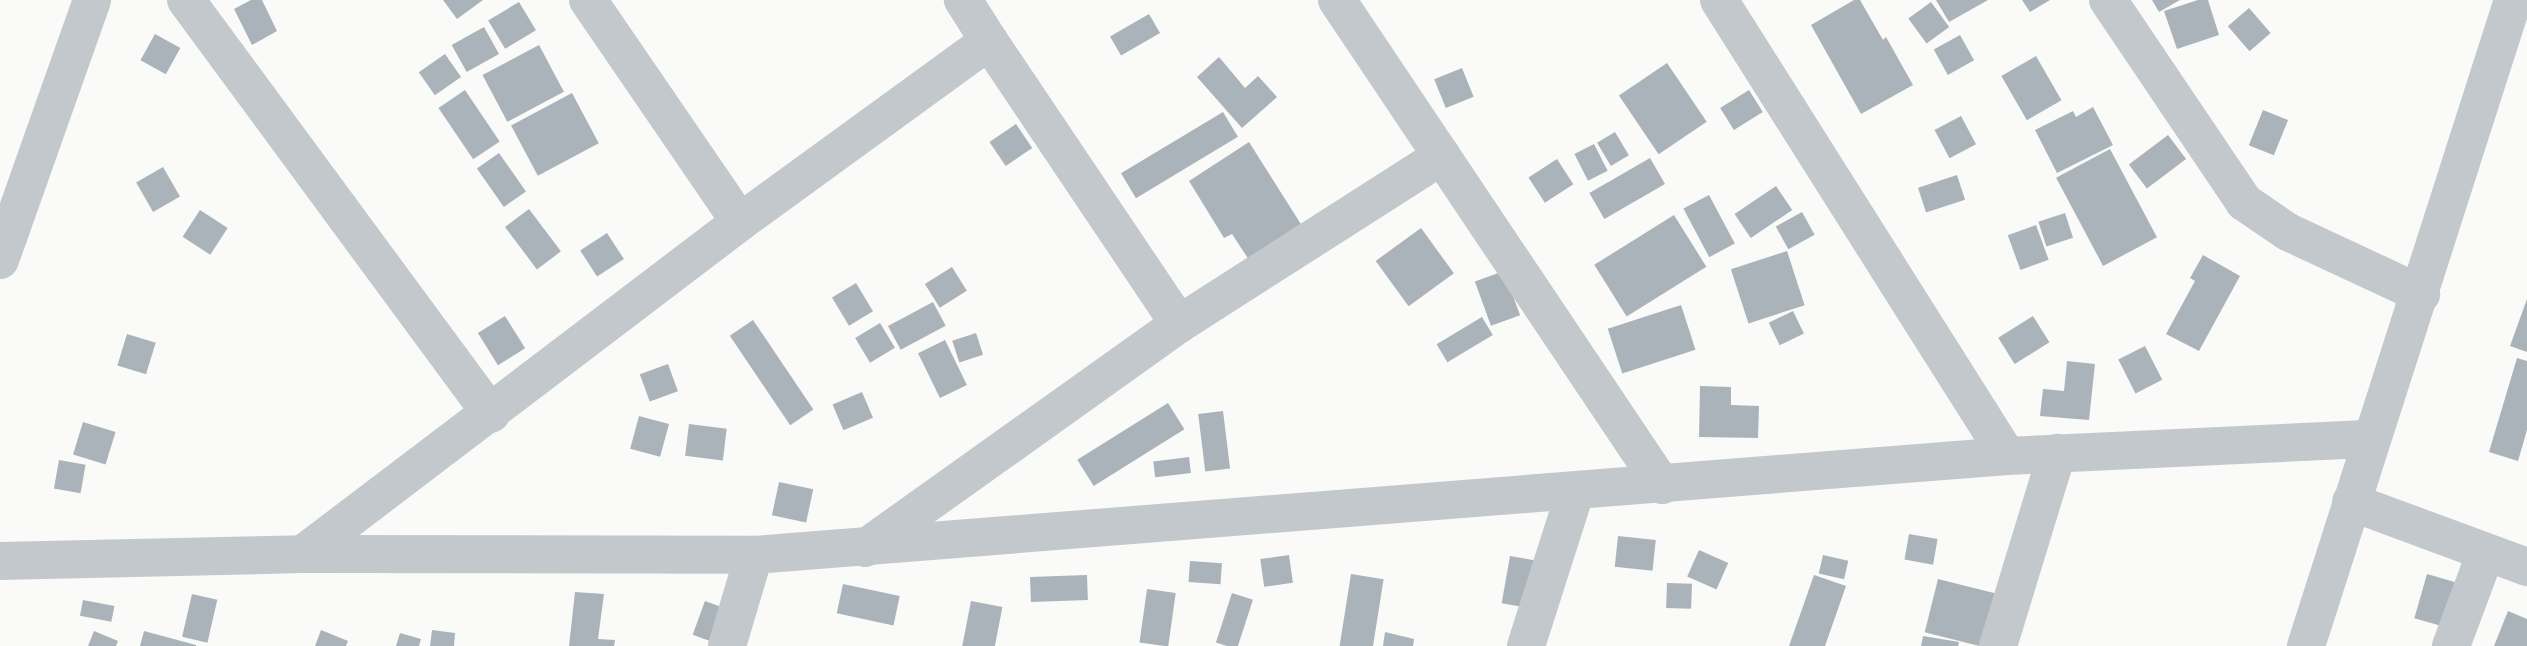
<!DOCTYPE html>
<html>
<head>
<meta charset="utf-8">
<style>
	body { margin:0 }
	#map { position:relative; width:2527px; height:646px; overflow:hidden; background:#fafaf8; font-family:Montserrat,sans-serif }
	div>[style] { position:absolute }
	.building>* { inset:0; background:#aab3b9; transform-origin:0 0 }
	.minor>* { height:38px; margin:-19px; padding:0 19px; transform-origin:19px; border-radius:19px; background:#c3c8cc }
	.tertiary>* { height:38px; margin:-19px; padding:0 19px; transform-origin:19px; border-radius:19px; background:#c3c8cc }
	span { translate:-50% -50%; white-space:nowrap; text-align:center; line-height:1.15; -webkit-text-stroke:7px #fff; paint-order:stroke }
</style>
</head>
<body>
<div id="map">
	<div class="building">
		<div style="clip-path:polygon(251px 0,262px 0,277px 31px,252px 45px,234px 9px)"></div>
		<div style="clip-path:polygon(443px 0,483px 0,457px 19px)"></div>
		<div style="clip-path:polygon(1854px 0,1860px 0,1883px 40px,1886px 37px,1913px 85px,1861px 114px,1811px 25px)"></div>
		<div style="clip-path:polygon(1936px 0,1988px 0,1949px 22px)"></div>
		<div style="clip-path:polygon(2022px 0,2050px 0,2030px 12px)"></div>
		<div style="clip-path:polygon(2152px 0,2180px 0,2159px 12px)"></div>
		<div style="clip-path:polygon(2198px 0,2208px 0,2219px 35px,2177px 49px,2164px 11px)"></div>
		<div style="left:519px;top:2px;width:33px;height:36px;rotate:59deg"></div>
		<div style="left:1931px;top:2px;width:31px;height:28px;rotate:54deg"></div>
		<div style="left:2249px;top:8px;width:33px;height:28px;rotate:49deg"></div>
		<div style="left:1149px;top:14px;width:22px;height:45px;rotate:60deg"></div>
		<div style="left:484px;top:27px;width:31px;height:37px;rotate:61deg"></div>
		<div style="left:155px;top:34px;width:29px;height:30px;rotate:29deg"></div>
		<div style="left:1960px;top:35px;width:29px;height:30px;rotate:61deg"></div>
		<div style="left:539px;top:45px;width:53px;height:64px;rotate:62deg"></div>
		<div style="left:445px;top:54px;width:28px;height:32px;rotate:55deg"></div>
		<div style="left:2036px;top:56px;width:51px;height:40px;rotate:60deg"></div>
		<div style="clip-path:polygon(1219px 57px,1245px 88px,1258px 76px,1277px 97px,1242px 128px,1197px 77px)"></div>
		<div style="left:1667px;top:63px;width:71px;height:58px;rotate:56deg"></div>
		<div style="left:1462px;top:68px;width:31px;height:30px;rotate:68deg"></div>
		<div style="left:465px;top:90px;width:62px;height:32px;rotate:56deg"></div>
		<div style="left:1749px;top:90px;width:26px;height:34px;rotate:58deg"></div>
		<div style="left:572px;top:93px;width:57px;height:69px;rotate:62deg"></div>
		<div style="clip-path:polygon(2093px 107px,2113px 145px,2057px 173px,2035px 130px,2073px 111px,2076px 117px)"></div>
		<div style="left:2263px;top:110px;width:27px;height:38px;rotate:22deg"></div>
		<div style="left:1223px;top:112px;width:29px;height:119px;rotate:59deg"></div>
		<div style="left:1961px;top:116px;width:32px;height:30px;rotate:62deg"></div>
		<div style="left:1016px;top:124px;width:29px;height:32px;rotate:56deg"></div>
		<div style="left:1615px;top:132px;width:27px;height:21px;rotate:59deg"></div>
		<div style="left:2168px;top:135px;width:30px;height:49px;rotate:53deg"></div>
		<div style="clip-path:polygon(1249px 142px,1304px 229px,1251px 263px,1232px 234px,1224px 238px,1189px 181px)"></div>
		<div style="left:1594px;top:144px;width:30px;height:22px;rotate:63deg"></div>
		<div style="left:2110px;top:149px;width:100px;height:61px;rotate:62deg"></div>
		<div style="left:499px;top:153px;width:47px;height:27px;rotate:55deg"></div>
		<div style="left:1650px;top:158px;width:30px;height:70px;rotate:60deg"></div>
		<div style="left:1557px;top:159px;width:30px;height:34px;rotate:57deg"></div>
		<div style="left:163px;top:167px;width:34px;height:31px;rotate:60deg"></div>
		<div style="left:1957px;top:175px;width:26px;height:41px;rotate:72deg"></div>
		<div style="left:1776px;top:186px;width:29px;height:50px;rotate:56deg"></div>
		<div style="left:1709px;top:195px;width:55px;height:29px;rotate:62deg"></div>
		<div style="left:529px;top:209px;width:53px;height:30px;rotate:53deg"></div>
		<div style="left:200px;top:210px;width:33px;height:32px;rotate:33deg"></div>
		<div style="left:1802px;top:212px;width:26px;height:30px;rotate:61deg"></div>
		<div style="left:2065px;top:213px;width:26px;height:28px;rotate:72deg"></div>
		<div style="left:1674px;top:215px;width:61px;height:94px;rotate:58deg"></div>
		<div style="left:2036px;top:225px;width:37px;height:30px;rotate:70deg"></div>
		<div style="left:1421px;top:228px;width:56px;height:56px;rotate:54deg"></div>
		<div style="left:607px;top:233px;width:31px;height:32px;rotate:57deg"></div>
		<div style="left:1787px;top:251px;width:57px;height:59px;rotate:72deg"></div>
		<div style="clip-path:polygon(2203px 255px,2240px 276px,2199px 351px,2166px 334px,2195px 281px,2190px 278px)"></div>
		<div style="left:952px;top:267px;width:28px;height:32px;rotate:58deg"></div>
		<div style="left:1504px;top:271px;width:47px;height:31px;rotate:70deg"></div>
		<div style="left:856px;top:283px;width:33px;height:28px;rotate:59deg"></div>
		<div style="clip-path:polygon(2527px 299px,2527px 352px,2510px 346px)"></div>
		<div style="left:933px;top:302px;width:27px;height:51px;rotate:62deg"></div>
		<div style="left:1681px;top:305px;width:47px;height:77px;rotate:72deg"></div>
		<div style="left:1793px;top:311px;width:25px;height:27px;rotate:64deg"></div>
		<div style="left:505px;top:316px;width:38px;height:32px;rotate:58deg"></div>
		<div style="left:2033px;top:316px;width:31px;height:41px;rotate:58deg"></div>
		<div style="left:1482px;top:317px;width:21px;height:53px;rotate:59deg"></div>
		<div style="left:753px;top:320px;width:108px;height:28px;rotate:56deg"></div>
		<div style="left:880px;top:323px;width:29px;height:29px;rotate:59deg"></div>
		<div style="left:976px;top:333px;width:23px;height:25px;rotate:72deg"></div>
		<div style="left:127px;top:334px;width:30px;height:33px;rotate:17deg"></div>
		<div style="left:945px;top:340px;width:50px;height:30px;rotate:64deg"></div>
		<div style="left:2145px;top:346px;width:38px;height:30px;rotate:63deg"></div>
		<div style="clip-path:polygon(2517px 358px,2527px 361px,2527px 430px,2518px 461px,2489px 452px)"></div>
		<div style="clip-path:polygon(2067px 361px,2095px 364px,2089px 420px,2040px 416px,2043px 389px,2064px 391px)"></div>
		<div style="left:668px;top:364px;width:29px;height:30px;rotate:70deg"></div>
		<div style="clip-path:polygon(1700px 386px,1731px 387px,1731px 405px,1759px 406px,1758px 438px,1699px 437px)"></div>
		<div style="left:862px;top:392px;width:28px;height:32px;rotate:67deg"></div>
		<div style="left:1168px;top:403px;width:31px;height:107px;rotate:58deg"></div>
		<div style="left:1223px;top:411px;width:58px;height:25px;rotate:83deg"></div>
		<div style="left:639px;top:416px;width:31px;height:34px;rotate:15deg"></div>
		<div style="left:83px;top:422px;width:34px;height:34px;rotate:17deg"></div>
		<div style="left:689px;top:424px;width:38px;height:32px;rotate:7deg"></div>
		<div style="left:1189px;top:457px;width:16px;height:36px;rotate:83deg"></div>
		<div style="left:59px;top:460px;width:27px;height:29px;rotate:10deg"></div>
		<div style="left:779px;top:482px;width:35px;height:34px;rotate:12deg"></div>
		<div style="left:1909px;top:534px;width:29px;height:26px;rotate:10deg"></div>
		<div style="left:1618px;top:536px;width:38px;height:31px;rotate:6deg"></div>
		<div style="left:1699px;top:550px;width:32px;height:29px;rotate:24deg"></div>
		<div style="left:1289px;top:555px;width:28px;height:29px;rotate:82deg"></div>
		<div style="left:1823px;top:555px;width:26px;height:19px;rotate:13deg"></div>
		<div style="left:1510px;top:556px;width:28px;height:48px;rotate:10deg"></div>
		<div style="left:1190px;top:561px;width:32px;height:21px;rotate:4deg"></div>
		<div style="left:1351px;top:574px;width:33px;height:73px;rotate:9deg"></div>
		<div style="left:2427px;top:574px;width:54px;height:46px;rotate:16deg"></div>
		<div style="left:1087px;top:575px;width:25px;height:57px;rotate:88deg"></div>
		<div style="clip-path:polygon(1814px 575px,1846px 586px,1825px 646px,1789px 646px)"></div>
		<div style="left:1938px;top:579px;width:63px;height:55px;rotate:14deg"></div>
		<div style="left:1667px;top:583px;width:25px;height:25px;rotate:2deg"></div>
		<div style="left:843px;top:584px;width:58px;height:30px;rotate:12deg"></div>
		<div style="left:1147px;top:589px;width:29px;height:54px;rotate:8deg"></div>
		<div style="clip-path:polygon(575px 592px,604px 594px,598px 639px,615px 640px,614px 646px,569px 646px)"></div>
		<div style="left:1232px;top:593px;width:22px;height:52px;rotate:18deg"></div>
		<div style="left:192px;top:594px;width:26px;height:44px;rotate:13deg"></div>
		<div style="left:83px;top:600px;width:32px;height:16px;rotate:11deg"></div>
		<div style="left:705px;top:601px;width:27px;height:36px;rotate:20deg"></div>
		<div style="left:971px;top:601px;width:32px;height:46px;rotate:11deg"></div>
		<div style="clip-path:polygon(2508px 611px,2527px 619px,2527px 646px,2494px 646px)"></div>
		<div style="clip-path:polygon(321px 630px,348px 641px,346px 646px,315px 646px)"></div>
		<div style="clip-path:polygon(432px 630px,455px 633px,454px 646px,430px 646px)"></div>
		<div style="clip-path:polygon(94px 631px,118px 641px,116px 646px,88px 646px)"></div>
		<div style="clip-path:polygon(144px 631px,196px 645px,196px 646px,140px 646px)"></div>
		<div style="clip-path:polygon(1385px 632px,1414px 639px,1413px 646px,1383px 646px)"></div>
		<div style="clip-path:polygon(400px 633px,421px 639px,419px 646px,396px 646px)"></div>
		<div style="clip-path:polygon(1923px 636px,1959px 642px,1958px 646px,1921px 646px)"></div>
	</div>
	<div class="minor">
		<div style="left:186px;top:0;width:514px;rotate:53.62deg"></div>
		<div style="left:1337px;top:0;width:584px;rotate:56.17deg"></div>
		<div style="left:1719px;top:0;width:539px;rotate:57.72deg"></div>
		<div style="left:2108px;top:0;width:244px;rotate:56deg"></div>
		<div style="left:2244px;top:202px;width:53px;rotate:34.3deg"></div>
		<div style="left:2288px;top:232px;width:147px;rotate:25deg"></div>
		<div style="left:989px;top:41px;width:341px;rotate:56.1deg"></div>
		<div style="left:740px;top:222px;width:308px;rotate:-36deg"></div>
		<div style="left:989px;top:41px;width:49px;rotate:-122.4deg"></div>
		<div style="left:0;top:260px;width:276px;rotate:-70.5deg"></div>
		<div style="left:2351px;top:502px;width:188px;rotate:20.3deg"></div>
		<div style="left:865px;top:548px;width:386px;rotate:-35.5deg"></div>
		<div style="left:1179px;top:324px;width:312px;rotate:-32.6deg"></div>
		<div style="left:303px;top:554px;width:549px;rotate:-37.22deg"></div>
		<div style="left:740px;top:222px;width:269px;rotate:-124.4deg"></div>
		<div style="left:0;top:561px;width:303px;rotate:-1.3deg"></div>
		<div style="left:303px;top:554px;width:451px;rotate:0.1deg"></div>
		<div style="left:754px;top:555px;width:1257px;rotate:-4.52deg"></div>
		<div style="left:2007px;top:456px;width:365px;rotate:-2.7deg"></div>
		<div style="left:727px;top:646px;width:95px;rotate:-73.5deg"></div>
		<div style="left:1526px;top:646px;width:162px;rotate:-72.3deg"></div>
		<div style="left:1998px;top:646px;width:202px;rotate:-73deg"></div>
		<div style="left:2451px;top:646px;width:100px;rotate:-69.6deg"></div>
	</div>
	<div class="tertiary">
		<div style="left:2306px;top:646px;width:678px;rotate:-72.23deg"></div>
	</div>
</div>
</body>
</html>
